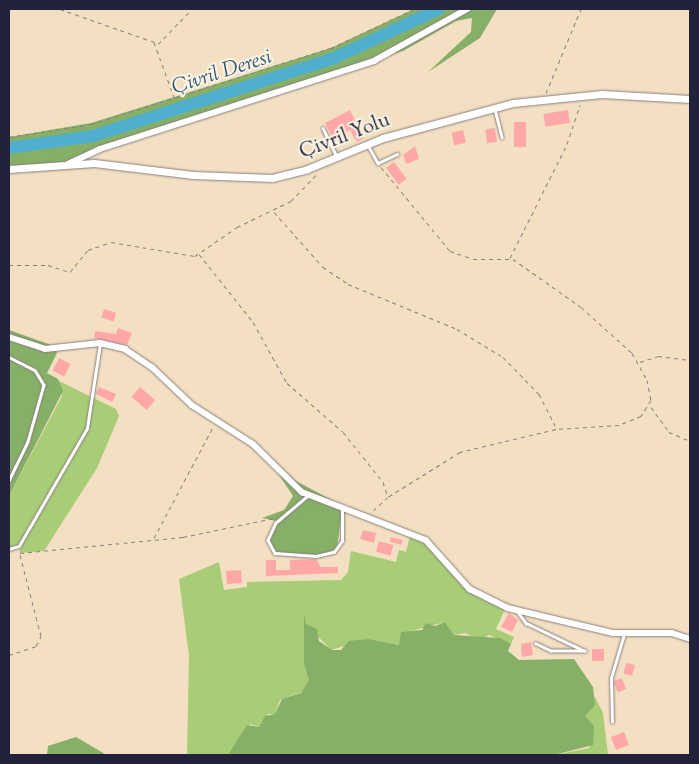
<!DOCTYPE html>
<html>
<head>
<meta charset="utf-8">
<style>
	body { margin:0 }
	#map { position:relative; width:699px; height:764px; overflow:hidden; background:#f3dfc2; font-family:"Sorts Mill Goudy",serif }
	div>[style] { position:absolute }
	.green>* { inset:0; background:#a8cd76 }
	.forest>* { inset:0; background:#86b067 }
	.river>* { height:12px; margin:-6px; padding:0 6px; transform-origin:6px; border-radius:6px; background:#50aecf }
	.building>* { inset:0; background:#ffa8a7; transform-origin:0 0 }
	.path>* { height:1px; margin-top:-0.5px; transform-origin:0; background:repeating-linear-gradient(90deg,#8a807e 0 4px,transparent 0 8px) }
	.roads { filter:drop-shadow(0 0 1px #8a807e) drop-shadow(0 0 1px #8a807e) }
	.service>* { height:2.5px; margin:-1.25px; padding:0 1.25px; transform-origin:1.25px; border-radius:1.25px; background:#fff }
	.minor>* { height:5.5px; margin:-2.75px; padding:0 2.75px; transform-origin:2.75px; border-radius:2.75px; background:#fff }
	.tertiary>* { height:7px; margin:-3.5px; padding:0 3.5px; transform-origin:3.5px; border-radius:3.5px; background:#fff }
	span { translate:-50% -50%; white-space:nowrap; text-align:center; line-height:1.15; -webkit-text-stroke:4px #fcf5e5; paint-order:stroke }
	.street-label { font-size:20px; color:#22223b }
	.water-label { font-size:21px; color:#345a76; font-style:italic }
	.frame { position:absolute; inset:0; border:10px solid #22223b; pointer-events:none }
</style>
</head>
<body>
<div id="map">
	<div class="green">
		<div style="clip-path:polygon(59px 381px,116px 409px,119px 416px,97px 468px,44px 551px,20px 553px,19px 546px,9px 549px,9px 496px,62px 396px)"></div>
		<div style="clip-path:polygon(411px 532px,426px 540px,462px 583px,506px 607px,496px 629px,514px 637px,511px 644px,489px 635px,480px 640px,465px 633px,454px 635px,445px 622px,404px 633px,399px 645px,369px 639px,331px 650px,306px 624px,304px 613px,310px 679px,302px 692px,280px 700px,275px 714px,268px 714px,259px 727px,250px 724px,228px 755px,187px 755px,189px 656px,179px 579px,219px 562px,224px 590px,247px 587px,247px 582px,341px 580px,348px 572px,351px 551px,396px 562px,399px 550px,406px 552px)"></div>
		<div style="clip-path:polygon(595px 697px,603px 713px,608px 755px,554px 755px,589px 748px,592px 726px,585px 716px)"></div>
	</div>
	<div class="forest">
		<div style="clip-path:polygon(414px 9px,497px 9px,480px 38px,428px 72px,471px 32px,472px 18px,456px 21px,403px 51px,100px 149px,68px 164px,9px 169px,9px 137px,91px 123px,331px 48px)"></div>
		<div style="clip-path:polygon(9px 330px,54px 346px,57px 353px,47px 373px,58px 379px,63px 391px,9px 496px)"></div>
		<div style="clip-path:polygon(266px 455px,296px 481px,358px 514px,342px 510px,337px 549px,316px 556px,290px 556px,271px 550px,268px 540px,276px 521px,262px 518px,284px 510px,293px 496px)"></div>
		<div style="clip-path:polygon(304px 613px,306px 624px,317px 629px,319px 641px,332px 650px,341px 650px,349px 641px,369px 639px,399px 645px,401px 632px,422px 630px,426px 623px,435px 626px,445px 622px,454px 635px,500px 638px,511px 644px,508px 651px,519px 660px,574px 659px,593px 687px,595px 705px,585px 716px,594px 726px,593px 745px,554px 755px,228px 755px,247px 725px,259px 727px,265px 716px,275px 714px,282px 699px,301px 693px,309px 680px,304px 663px)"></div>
		<div style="clip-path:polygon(76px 737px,105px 754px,115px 755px,47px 755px,48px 746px)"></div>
	</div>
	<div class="river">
		<div style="left:9px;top:148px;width:85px;rotate:-8.1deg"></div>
		<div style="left:93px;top:136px;width:253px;rotate:-17.9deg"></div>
		<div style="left:334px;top:58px;width:116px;rotate:-25deg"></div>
	</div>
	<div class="building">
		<div style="clip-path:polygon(350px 110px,364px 138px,357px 142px,350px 130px,333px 139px,325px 123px)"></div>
		<div style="left:568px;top:110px;width:13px;height:25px;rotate:81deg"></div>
		<div style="left:514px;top:122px;width:12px;height:25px"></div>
		<div style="left:495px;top:128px;width:14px;height:10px;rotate:82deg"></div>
		<div style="left:463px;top:130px;width:13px;height:12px;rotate:77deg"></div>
		<div style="clip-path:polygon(415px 146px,419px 159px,406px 164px,403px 155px)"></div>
		<div style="left:394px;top:162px;width:21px;height:10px;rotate:53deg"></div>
		<div style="left:104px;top:309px;width:13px;height:9px;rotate:18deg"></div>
		<div style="clip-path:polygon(118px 328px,132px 333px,127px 345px,94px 338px,95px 331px,116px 334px)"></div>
		<div style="left:59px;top:358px;width:13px;height:14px;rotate:27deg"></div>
		<div style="clip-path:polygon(99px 387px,116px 394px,112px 402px,96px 394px)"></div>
		<div style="left:140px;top:387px;width:20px;height:13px;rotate:41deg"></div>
		<div style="clip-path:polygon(363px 530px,376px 533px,374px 543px,360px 539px)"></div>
		<div style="left:391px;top:537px;width:12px;height:5px;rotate:14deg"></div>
		<div style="left:379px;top:541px;width:15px;height:11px;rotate:16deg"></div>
		<div style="clip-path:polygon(316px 559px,321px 567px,338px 567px,338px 573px,266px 576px,266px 560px,276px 560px,276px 570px,290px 570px,290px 560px)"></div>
		<div style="left:241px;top:570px;width:13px;height:15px;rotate:86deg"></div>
		<div style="clip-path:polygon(509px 613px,518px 620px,512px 632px,501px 627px)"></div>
		<div style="clip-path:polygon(531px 642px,533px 655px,522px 657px,521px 644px)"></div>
		<div style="left:592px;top:649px;width:12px;height:12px"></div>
		<div style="left:626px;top:663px;width:9px;height:11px;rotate:13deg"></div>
		<div style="left:622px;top:678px;width:12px;height:9px;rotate:70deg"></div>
		<div style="left:624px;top:732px;width:14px;height:14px;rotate:69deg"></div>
	</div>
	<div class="path">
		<div style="left:60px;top:9px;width:100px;rotate:19.3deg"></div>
		<div style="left:154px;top:42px;width:59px;rotate:70deg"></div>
		<div style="left:158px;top:44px;width:49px;rotate:-45.8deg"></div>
		<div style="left:546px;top:93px;width:91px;rotate:-67.4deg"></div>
		<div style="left:9px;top:137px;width:83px;rotate:-9deg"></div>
		<div style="left:91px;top:124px;width:252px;rotate:-17.6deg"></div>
		<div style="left:331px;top:48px;width:92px;rotate:-25.2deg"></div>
		<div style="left:381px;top:167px;width:109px;rotate:50.6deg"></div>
		<div style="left:450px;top:251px;width:24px;rotate:19deg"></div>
		<div style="left:473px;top:259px;width:40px"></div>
		<div style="left:513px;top:259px;width:83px;rotate:35.2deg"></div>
		<div style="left:581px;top:307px;width:69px;rotate:42deg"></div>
		<div style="left:632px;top:353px;width:31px;rotate:61deg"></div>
		<div style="left:647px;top:380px;width:20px;rotate:79deg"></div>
		<div style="left:651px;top:400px;width:19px;rotate:122deg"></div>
		<div style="left:641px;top:416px;width:24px;rotate:158deg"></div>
		<div style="left:619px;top:425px;width:63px;rotate:176.4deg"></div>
		<div style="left:556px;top:429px;width:99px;rotate:166.5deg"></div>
		<div style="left:460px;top:452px;width:85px;rotate:148deg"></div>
		<div style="left:274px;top:212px;width:74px;rotate:48.3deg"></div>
		<div style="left:323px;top:267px;width:30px;rotate:34deg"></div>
		<div style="left:348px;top:284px;width:118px;rotate:22.4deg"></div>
		<div style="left:457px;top:329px;width:54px;rotate:31.3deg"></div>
		<div style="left:503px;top:357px;width:52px;rotate:45.8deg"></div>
		<div style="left:539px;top:394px;width:38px;rotate:63deg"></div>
		<div style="left:199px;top:254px;width:87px;rotate:51.5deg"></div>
		<div style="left:253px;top:322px;width:70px;rotate:60.9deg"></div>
		<div style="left:287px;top:383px;width:74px;rotate:41.2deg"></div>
		<div style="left:343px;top:432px;width:64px;rotate:51.3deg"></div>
		<div style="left:383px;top:482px;width:16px;rotate:72deg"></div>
		<div style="left:388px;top:497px;width:22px;rotate:137deg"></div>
		<div style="left:510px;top:258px;width:127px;rotate:-63.4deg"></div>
		<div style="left:567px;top:144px;width:41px;rotate:-71.6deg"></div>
		<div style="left:9px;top:265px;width:39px"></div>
		<div style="left:48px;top:265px;width:23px;rotate:18deg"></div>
		<div style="left:70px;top:272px;width:28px;rotate:-51deg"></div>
		<div style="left:88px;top:250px;width:24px;rotate:-19deg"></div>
		<div style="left:111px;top:242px;width:85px;rotate:9.5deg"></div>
		<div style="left:195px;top:256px;width:51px;rotate:-34.6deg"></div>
		<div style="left:237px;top:227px;width:60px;rotate:-25.7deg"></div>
		<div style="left:291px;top:201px;width:39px;rotate:-46deg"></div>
		<div style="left:640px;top:362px;width:19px;rotate:-18deg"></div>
		<div style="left:658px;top:356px;width:32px;rotate:7deg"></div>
		<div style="left:651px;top:407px;width:31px;rotate:54deg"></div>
		<div style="left:669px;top:432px;width:23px;rotate:23deg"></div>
		<div style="left:154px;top:538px;width:126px;rotate:-62deg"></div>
		<div style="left:20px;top:553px;width:164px;rotate:-5.6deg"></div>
		<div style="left:183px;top:537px;width:93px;rotate:-11.8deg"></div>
		<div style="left:9px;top:655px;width:28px;rotate:-18deg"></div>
		<div style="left:36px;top:646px;width:11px;rotate:-63deg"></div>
		<div style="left:41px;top:636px;width:84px;rotate:-104.5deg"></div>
	</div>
	<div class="roads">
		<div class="service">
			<div style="left:495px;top:109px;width:29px;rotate:76deg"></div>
			<div style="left:323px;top:128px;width:30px;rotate:64deg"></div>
			<div style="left:368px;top:145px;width:21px;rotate:61deg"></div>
			<div style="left:378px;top:163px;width:21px;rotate:-25deg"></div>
			<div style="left:9px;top:357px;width:29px;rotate:27deg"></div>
			<div style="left:35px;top:370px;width:17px;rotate:59deg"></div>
			<div style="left:44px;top:385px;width:59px;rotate:105.7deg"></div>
			<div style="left:28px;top:442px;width:43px;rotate:116deg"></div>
			<div style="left:308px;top:496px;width:42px;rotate:139.8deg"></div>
			<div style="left:276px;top:523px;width:19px;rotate:115deg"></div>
			<div style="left:268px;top:540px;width:15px;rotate:62deg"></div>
			<div style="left:275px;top:553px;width:41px;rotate:4.2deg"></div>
			<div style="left:316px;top:556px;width:18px;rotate:-13deg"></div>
			<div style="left:334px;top:552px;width:14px;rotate:-54deg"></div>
			<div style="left:342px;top:541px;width:31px;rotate:-90deg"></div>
			<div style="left:9px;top:549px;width:10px;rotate:-17deg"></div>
			<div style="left:19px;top:546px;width:136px;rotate:-60deg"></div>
			<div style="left:87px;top:428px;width:85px;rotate:-81.2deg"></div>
			<div style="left:518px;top:612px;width:14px;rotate:54deg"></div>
			<div style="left:526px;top:623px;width:65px;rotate:25.4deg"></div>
			<div style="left:585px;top:651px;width:34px;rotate:180deg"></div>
			<div style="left:551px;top:651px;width:17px;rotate:-155deg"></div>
			<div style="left:612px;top:722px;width:44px;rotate:-91.3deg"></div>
			<div style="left:611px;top:678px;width:46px;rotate:-73.5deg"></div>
		</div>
		<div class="minor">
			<div style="left:68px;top:164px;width:35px;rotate:-25deg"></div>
			<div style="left:100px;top:149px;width:288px;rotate:-17.8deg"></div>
			<div style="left:374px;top:61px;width:107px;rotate:-29.2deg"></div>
			<div style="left:9px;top:337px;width:38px;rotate:18deg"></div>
			<div style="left:45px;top:349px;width:55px;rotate:-6.2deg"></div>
			<div style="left:100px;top:343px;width:26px;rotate:13deg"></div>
			<div style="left:125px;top:349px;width:32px;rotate:34deg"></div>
			<div style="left:152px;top:367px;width:55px;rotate:43.5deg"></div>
			<div style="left:192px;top:405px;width:72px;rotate:32.6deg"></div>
			<div style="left:253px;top:444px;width:69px;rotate:44.4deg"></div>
			<div style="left:302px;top:492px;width:133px;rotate:21.2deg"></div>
			<div style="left:426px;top:540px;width:66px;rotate:48.1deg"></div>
			<div style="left:470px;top:589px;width:42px;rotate:26.6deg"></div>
			<div style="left:508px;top:608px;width:108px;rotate:13.4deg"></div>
			<div style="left:613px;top:633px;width:59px"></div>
			<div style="left:672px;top:633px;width:19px;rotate:18deg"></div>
		</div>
		<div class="tertiary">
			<div style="left:9px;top:169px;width:85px;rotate:-4deg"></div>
			<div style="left:94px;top:163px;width:100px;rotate:6.9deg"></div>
			<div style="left:193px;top:175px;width:79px;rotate:2.2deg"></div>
			<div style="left:272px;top:178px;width:36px;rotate:-14deg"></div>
			<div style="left:307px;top:169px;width:82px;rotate:-22.2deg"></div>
			<div style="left:383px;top:138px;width:135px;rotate:-15.1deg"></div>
			<div style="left:513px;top:103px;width:89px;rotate:-5.8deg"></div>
			<div style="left:602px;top:94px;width:88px;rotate:3.3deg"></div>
		</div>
	</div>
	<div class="street-label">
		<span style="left:345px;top:137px;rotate:-21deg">Çivril Yolu</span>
	</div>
	<div class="water-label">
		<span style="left:222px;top:73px;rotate:-18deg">Çivril Deresi</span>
	</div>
	<div class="frame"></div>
</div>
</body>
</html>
